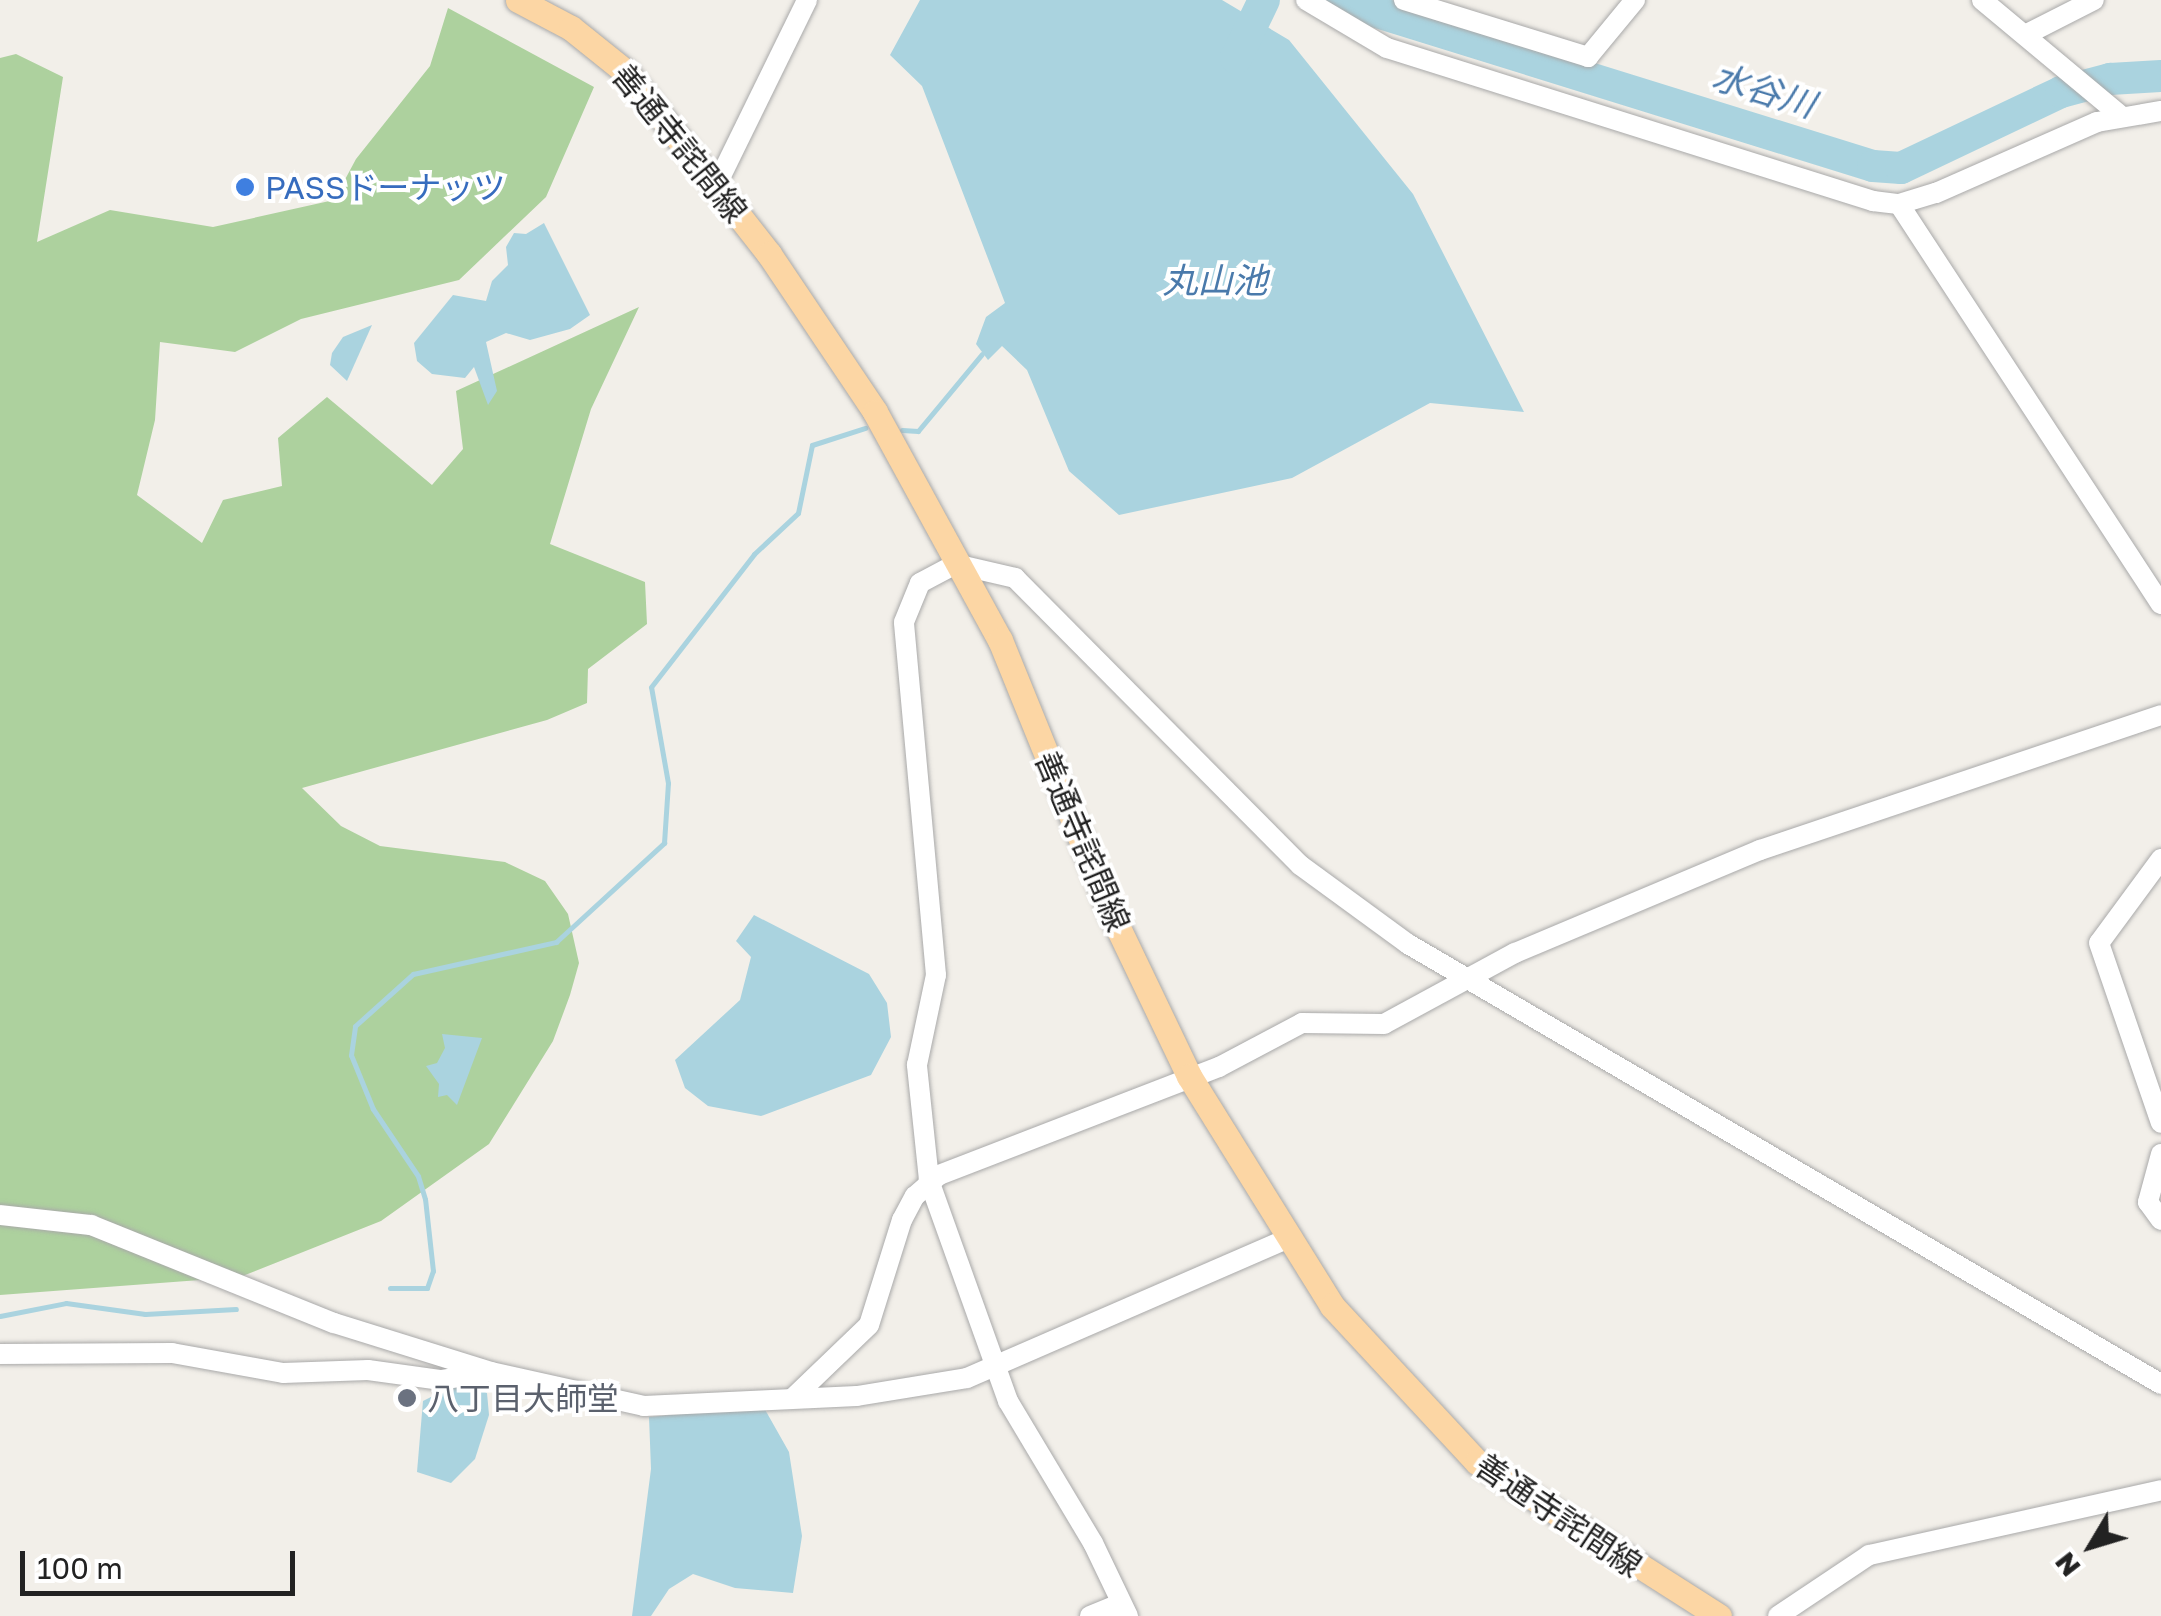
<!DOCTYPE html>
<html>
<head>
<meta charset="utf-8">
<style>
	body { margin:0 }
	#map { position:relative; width:2161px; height:1616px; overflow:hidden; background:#f2efe9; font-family:"Golos Text","Noto Sans JP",sans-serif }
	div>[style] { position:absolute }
	.forest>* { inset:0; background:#add19e }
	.water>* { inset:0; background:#aad3df }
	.stream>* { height:5px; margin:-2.5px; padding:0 2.5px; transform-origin:2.5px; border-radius:2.5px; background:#aad3df }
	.river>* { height:32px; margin:-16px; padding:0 16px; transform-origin:16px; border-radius:16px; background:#aad3df }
	.roads { filter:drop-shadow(0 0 2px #a9a9a9) drop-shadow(0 0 2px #a9a9a9) }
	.minor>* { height:20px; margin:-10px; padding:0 10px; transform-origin:10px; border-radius:10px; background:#fff }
	.major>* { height:25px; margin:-12.5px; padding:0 12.5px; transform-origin:12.5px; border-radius:12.5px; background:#fcd6a4 }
	.dots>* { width:28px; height:28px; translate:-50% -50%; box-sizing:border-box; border:5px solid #fff; border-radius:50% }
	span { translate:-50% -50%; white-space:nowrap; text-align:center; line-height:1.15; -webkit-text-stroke:8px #fff; paint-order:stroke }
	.street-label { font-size:32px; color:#222 }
	.shop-label { font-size:32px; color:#366cbe }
	.left { translate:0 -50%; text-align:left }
	.worship-label { font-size:32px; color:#5b616d }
	.water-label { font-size:35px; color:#4a7aab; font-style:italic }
	.north { position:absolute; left:2041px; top:1496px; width:100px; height:100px; -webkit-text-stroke:8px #fff; paint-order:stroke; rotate:232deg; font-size:28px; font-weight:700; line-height:40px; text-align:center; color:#222 }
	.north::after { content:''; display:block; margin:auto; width:35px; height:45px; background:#222; clip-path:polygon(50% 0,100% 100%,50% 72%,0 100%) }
	.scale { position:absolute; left:20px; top:1551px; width:275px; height:45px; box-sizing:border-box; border:5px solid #222; border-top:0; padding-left:12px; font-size:30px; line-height:35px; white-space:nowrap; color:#222; -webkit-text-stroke:8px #fff; paint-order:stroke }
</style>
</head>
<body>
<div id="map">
	<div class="forest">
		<div style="clip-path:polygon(448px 8px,594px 87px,546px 197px,459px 280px,301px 319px,235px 352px,160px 342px,155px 420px,137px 495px,202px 543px,223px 500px,282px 486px,278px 438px,327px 397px,432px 485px,463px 449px,456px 391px,639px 307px,591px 409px,550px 544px,645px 582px,647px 624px,588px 669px,587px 703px,547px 720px,302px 788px,341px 826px,380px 846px,505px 862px,545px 881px,568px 914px,579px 963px,570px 995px,553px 1041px,489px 1144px,381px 1221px,240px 1277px,0 1295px,0 58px,16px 54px,63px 77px,37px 242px,110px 210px,213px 227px,334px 200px,356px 159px,430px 66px)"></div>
	</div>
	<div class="water">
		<div style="clip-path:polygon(920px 0,1222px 0,1289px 40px,1413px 194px,1524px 412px,1430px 403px,1292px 478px,1119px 515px,1069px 471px,1027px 370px,1002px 346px,988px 360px,976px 344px,986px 317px,1005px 303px,922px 86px,890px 55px)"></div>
		<div style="clip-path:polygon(544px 223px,590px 315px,570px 329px,530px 340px,506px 333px,486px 342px,497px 391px,488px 405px,474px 367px,465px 378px,432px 374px,417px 361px,414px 343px,453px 295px,486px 301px,492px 281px,508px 265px,506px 247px,514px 233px,526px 234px)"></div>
		<div style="clip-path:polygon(372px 325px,347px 381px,330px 365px,332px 353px,343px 337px)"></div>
		<div style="clip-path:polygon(754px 915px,869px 974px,887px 1003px,891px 1037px,871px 1075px,761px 1116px,708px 1106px,685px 1088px,675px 1060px,740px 1000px,751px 957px,736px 941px)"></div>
		<div style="clip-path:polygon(442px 1034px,482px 1038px,457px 1105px,447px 1095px,438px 1097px,439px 1084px,426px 1066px,437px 1063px,445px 1048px)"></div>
		<div style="clip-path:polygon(463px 1381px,487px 1393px,489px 1415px,475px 1459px,451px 1483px,417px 1472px,423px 1401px)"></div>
		<div style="clip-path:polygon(763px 1406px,789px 1452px,802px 1536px,793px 1593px,735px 1588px,693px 1574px,669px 1589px,651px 1616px,632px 1616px,651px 1469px,649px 1417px)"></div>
	</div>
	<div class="stream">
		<div style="left:902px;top:430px;width:16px;rotate:4deg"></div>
		<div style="left:918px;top:431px;width:100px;rotate:-50.3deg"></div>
		<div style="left:390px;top:1288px;width:37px"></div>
		<div style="left:427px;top:1288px;width:18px;rotate:-71deg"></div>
		<div style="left:433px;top:1271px;width:72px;rotate:-96.3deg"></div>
		<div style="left:425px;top:1199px;width:24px;rotate:-107deg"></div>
		<div style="left:418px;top:1176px;width:81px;rotate:-123.9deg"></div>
		<div style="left:373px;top:1109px;width:58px;rotate:-112.2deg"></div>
		<div style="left:351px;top:1055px;width:29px;rotate:-82deg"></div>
		<div style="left:355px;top:1026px;width:78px;rotate:-41.9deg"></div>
		<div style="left:413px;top:974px;width:147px;rotate:-12.6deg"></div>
		<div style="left:556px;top:942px;width:147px;rotate:-42.5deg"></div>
		<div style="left:664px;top:843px;width:60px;rotate:-86.2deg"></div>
		<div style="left:668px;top:783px;width:97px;rotate:-100deg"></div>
		<div style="left:651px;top:687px;width:168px;rotate:-52.2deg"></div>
		<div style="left:754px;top:554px;width:60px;rotate:-43deg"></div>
		<div style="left:798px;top:513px;width:69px;rotate:-78.4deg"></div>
		<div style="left:812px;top:445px;width:56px;rotate:-17.8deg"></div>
		<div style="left:0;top:1316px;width:67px;rotate:-11.1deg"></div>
		<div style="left:66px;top:1303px;width:80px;rotate:7.9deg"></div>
		<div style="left:145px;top:1314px;width:91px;rotate:-3.1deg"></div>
	</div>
	<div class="river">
		<div style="left:1338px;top:0;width:560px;rotate:17.24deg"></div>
		<div style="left:1873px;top:166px;width:28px;rotate:4deg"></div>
		<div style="left:1901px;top:168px;width:177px;rotate:-25.4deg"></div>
		<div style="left:2061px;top:92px;width:51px;rotate:-14.9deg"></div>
		<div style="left:2110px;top:79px;width:51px;rotate:-3.4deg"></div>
		<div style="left:1236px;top:58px;width:64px;rotate:-64.2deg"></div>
	</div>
	<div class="roads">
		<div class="minor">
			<div style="left:1306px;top:0;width:94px;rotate:30.7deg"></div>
			<div style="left:1387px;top:48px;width:510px;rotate:17.47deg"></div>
			<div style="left:1873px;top:201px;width:26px;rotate:7deg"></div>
			<div style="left:1899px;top:204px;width:39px;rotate:-17deg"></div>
			<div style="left:1936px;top:193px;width:176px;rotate:-23.8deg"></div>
			<div style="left:2097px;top:122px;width:65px;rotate:-9.8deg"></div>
			<div style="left:1404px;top:0;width:193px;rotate:17.2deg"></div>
			<div style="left:1588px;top:57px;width:74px;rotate:-50.5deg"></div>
			<div style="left:1982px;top:0;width:181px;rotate:39.8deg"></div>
			<div style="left:2025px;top:35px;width:77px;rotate:-26.9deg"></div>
			<div style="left:717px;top:184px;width:205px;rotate:-63.9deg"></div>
			<div style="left:1899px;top:204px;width:478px;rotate:56.8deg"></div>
			<div style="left:2161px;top:859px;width:104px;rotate:126.4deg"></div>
			<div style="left:2099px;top:943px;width:190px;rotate:71deg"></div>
			<div style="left:2161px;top:1154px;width:50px;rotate:105.2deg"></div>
			<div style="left:2148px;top:1202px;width:22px;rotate:54deg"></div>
			<div style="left:0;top:1215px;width:92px;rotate:6.3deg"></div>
			<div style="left:91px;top:1225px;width:262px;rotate:22deg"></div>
			<div style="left:334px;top:1323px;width:164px;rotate:17.3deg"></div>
			<div style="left:491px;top:1372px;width:157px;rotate:12.5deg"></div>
			<div style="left:644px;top:1406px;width:213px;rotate:-2.7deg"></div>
			<div style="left:857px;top:1396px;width:111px;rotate:-9.3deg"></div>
			<div style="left:967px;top:1378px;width:349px;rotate:-23.5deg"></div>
			<div style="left:0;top:1354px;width:172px;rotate:-0.3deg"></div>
			<div style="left:172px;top:1353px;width:113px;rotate:10.2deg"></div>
			<div style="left:283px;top:1373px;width:85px;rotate:-2deg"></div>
			<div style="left:368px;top:1370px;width:74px;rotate:7.8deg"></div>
			<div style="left:441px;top:1380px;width:44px;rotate:-9.2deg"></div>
			<div style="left:793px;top:1398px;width:105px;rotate:-43.8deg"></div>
			<div style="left:869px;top:1325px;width:110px;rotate:-72.6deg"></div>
			<div style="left:902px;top:1220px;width:27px;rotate:-62deg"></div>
			<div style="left:915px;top:1196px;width:32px;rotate:-41deg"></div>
			<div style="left:939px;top:1175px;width:300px;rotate:-21.1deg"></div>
			<div style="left:1219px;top:1067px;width:94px;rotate:-27.9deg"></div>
			<div style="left:1302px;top:1023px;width:82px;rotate:0.7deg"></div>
			<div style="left:1384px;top:1024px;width:149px;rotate:-28.5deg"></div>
			<div style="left:1515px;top:953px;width:266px;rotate:-22.8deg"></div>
			<div style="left:1760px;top:850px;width:423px;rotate:-18.6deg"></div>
			<div style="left:1090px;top:1616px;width:31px;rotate:-22deg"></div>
			<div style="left:1128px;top:1616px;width:81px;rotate:-115.6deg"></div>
			<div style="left:1093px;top:1543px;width:165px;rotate:-120.9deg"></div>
			<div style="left:1008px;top:1401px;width:235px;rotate:-109.7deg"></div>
			<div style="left:929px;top:1180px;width:116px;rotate:-96deg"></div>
			<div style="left:917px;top:1065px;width:92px;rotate:-78.1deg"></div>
			<div style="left:936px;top:975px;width:354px;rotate:-95.2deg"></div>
			<div style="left:904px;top:622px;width:42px;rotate:-67.7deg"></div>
			<div style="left:920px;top:583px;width:40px;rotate:-28deg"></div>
			<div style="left:955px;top:564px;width:62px;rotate:13.1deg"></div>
			<div style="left:1015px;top:578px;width:404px;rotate:45.2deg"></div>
			<div style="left:1300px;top:865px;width:134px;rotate:36.2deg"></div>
			<div style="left:1408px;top:944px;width:872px;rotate:30.3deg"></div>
			<div style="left:1778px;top:1616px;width:110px;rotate:-33.8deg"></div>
			<div style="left:1869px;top:1555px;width:299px;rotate:-12.5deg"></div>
		</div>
		<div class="major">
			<div style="left:518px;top:0;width:60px;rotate:27.8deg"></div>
			<div style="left:571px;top:28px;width:72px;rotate:38.8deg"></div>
			<div style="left:627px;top:73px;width:230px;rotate:51.9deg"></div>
			<div style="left:769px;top:254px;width:190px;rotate:56.1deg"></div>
			<div style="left:875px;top:412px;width:260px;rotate:61.3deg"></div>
			<div style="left:1000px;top:640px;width:295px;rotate:67.9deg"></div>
			<div style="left:1111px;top:913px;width:181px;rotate:64.4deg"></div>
			<div style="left:1189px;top:1076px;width:271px;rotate:58.1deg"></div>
			<div style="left:1332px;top:1306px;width:213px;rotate:47.1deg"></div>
			<div style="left:1477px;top:1462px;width:287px;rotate:32.5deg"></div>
		</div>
	</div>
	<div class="dots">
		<div style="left:245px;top:187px;background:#3f7fe0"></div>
		<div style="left:407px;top:1398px;background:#6b7280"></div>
	</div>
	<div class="street-label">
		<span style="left:680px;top:143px;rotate:51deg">善通寺詫間線</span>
		<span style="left:1083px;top:841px;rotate:67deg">善通寺詫間線</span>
		<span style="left:1559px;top:1515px;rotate:34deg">善通寺詫間線</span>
	</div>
	<div class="shop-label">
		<span class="left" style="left:265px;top:187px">PASSドーナッツ</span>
	</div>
	<div class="worship-label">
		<span class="left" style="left:427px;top:1398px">八丁目大師堂</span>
	</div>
	<div class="water-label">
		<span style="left:1764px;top:90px;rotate:17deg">水谷川</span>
		<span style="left:1215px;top:280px">丸山池</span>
	</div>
	<div class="north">N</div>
	<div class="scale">100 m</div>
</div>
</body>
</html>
